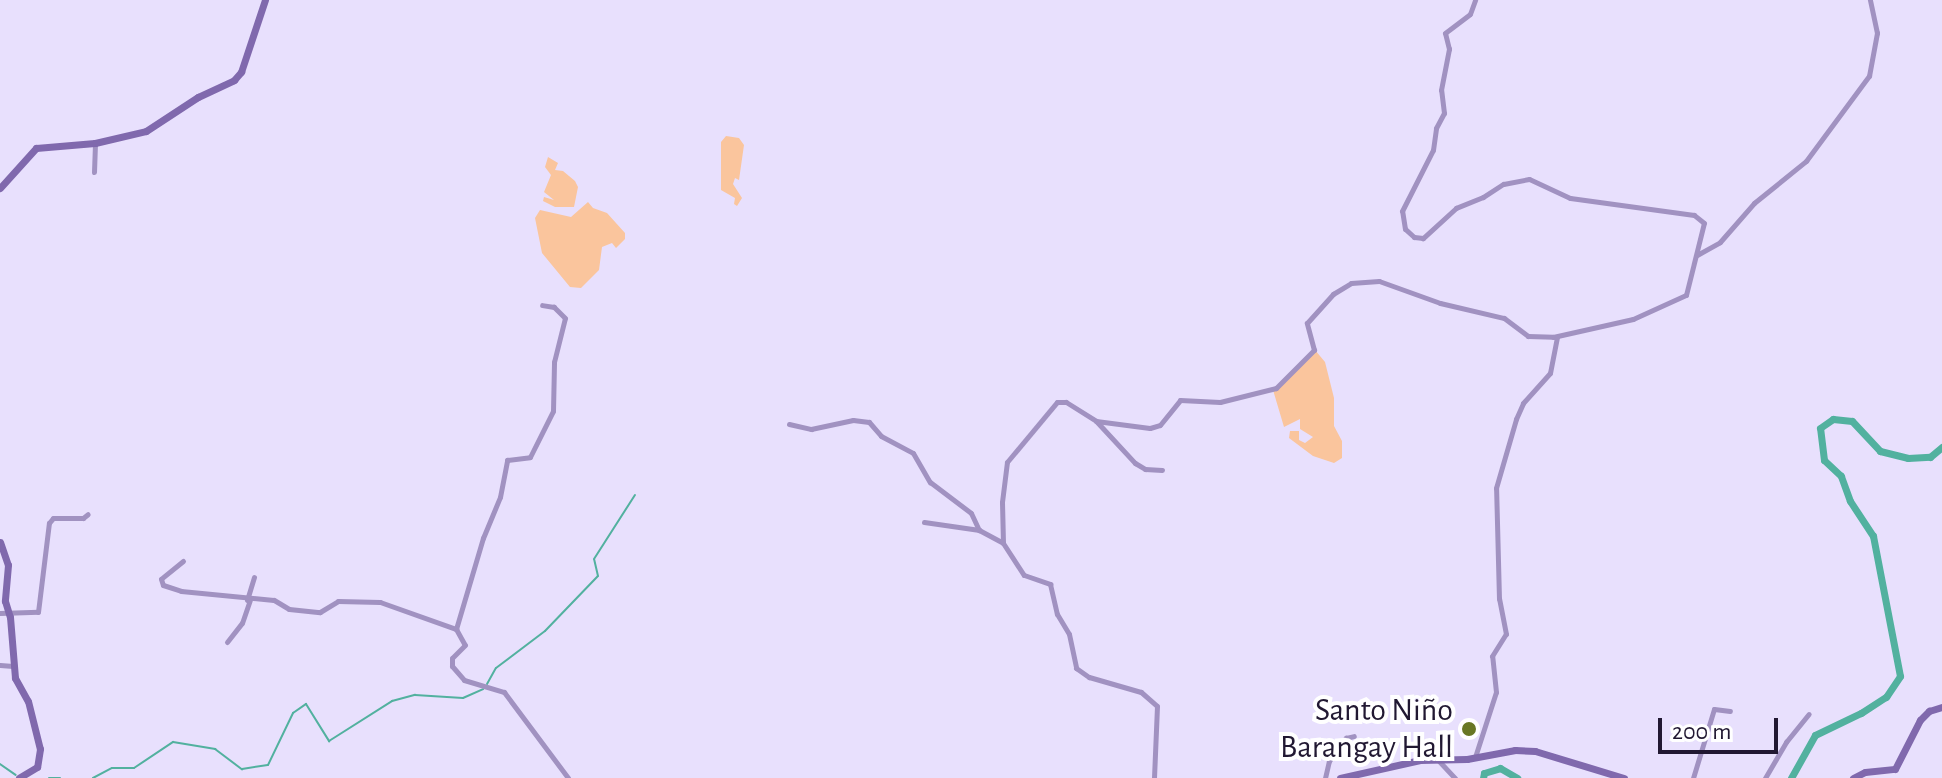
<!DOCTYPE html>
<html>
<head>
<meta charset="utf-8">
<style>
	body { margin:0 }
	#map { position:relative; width:1942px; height:778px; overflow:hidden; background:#e8e0fd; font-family:"Alegreya Sans",sans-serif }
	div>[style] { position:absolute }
	.green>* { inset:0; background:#fac59d }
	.stream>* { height:2px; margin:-1px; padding:0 1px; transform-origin:1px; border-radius:1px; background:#52b19f }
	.river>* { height:7px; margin:-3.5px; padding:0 3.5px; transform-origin:3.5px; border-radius:3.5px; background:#52b19f }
	.street>* { height:5px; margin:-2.5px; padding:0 2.5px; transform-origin:2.5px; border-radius:2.5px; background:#a192c1 }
	.secondary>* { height:7px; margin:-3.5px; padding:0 3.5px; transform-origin:3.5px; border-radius:3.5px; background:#8069ad }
	.dots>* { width:22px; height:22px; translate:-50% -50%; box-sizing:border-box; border:4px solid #fff; border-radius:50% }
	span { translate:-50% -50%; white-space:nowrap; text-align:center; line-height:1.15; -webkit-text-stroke:8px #fff; paint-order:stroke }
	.poi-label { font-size:32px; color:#211832 }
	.right { translate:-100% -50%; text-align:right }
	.scale { position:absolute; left:1658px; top:718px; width:120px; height:36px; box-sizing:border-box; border:4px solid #211832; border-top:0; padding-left:10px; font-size:24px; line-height:28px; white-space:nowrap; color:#211832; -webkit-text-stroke:6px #fff; paint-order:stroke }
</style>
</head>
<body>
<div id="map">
	<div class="green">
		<div style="clip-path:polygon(726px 136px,739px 138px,744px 145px,739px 180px,735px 178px,733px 184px,742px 198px,737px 206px,734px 204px,735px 198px,721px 190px,721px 142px)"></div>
		<div style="clip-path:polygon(548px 157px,558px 163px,555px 170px,563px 171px,575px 181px,578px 187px,574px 207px,555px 207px,543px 201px,544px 197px,554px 200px,544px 192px,551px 175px,545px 167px)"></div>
		<div style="clip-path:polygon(588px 202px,593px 208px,607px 213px,625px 233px,625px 239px,616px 248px,612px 243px,602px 247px,599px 270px,581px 288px,570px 287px,542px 253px,535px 218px,540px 210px,571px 217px)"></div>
		<div style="clip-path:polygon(1315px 350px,1325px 362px,1334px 398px,1334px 426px,1342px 441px,1342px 458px,1334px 463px,1313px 456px,1289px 438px,1290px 431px,1299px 431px,1299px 440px,1305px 443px,1313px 437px,1300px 429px,1300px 419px,1284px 427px,1273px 390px)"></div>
	</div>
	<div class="stream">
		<div style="left:487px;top:684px;width:18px;rotate:-61deg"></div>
		<div style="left:496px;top:668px;width:61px;rotate:-37.1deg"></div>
		<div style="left:545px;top:631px;width:76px;rotate:-46.1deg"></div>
		<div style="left:598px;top:576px;width:17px;rotate:-103deg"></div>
		<div style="left:594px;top:559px;width:76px;rotate:-57.4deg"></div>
		<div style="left:0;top:764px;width:19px;rotate:35deg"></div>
		<div style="left:49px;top:778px;width:11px"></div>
		<div style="left:93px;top:778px;width:21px;rotate:-28deg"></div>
		<div style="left:112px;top:768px;width:22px"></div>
		<div style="left:134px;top:768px;width:47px;rotate:-33.7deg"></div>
		<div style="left:173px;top:742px;width:43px;rotate:9.5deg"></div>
		<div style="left:215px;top:749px;width:34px;rotate:37deg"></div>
		<div style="left:242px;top:769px;width:26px;rotate:-9deg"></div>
		<div style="left:268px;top:765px;width:58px;rotate:-64.3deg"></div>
		<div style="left:293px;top:713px;width:16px;rotate:-35deg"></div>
		<div style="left:306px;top:704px;width:44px;rotate:58.1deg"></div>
		<div style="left:329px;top:741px;width:75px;rotate:-32.4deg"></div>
		<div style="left:392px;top:701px;width:24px;rotate:-15deg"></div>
		<div style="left:415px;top:695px;width:48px;rotate:3.6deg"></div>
		<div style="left:463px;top:698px;width:22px;rotate:-24deg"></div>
	</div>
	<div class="river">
		<div style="left:1483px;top:778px;width:5px;rotate:-79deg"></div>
		<div style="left:1484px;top:773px;width:17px;rotate:-17deg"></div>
		<div style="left:1500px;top:768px;width:20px;rotate:30deg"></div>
		<div style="left:1791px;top:778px;width:49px;rotate:-60.8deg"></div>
		<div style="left:1815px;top:735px;width:51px;rotate:-25.6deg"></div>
		<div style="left:1861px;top:713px;width:30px;rotate:-33deg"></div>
		<div style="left:1886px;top:697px;width:25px;rotate:-56deg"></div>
		<div style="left:1900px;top:676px;width:143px;rotate:-100.9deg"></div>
		<div style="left:1873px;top:536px;width:42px;rotate:-123.3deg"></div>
		<div style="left:1850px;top:501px;width:27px;rotate:-110deg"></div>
		<div style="left:1841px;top:476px;width:23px;rotate:-137deg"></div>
		<div style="left:1824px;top:460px;width:32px;rotate:-97deg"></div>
		<div style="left:1820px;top:428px;width:16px;rotate:-35deg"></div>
		<div style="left:1833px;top:419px;width:19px;rotate:6deg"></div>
		<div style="left:1852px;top:421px;width:41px;rotate:47deg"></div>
		<div style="left:1880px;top:451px;width:29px;rotate:14deg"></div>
		<div style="left:1908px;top:458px;width:22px;rotate:-3deg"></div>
		<div style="left:1930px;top:457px;width:16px;rotate:-40deg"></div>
	</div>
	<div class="street">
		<div style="left:94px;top:172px;width:29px;rotate:-88deg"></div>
		<div style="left:1697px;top:255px;width:26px;rotate:-29deg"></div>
		<div style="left:1720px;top:242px;width:52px;rotate:-48.9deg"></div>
		<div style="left:1754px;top:203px;width:67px;rotate:-38.9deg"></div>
		<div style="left:1806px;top:161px;width:106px;rotate:-53.5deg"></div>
		<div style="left:1869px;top:76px;width:44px;rotate:-79.5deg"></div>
		<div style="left:1877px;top:33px;width:34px;rotate:-102deg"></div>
		<div style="left:1097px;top:422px;width:56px;rotate:47.2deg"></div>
		<div style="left:1135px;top:463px;width:12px;rotate:31deg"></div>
		<div style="left:1145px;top:469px;width:17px;rotate:3deg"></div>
		<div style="left:789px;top:424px;width:23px;rotate:13deg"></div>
		<div style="left:811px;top:429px;width:43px;rotate:-12.1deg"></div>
		<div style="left:853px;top:420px;width:16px;rotate:7deg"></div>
		<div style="left:869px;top:422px;width:18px;rotate:49deg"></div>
		<div style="left:881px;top:436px;width:36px;rotate:28deg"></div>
		<div style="left:913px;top:453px;width:34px;rotate:60deg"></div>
		<div style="left:930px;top:482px;width:51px;rotate:37.1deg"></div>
		<div style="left:971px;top:513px;width:19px;rotate:65deg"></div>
		<div style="left:979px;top:530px;width:27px;rotate:28deg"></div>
		<div style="left:1003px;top:543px;width:38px;rotate:57deg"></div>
		<div style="left:1024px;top:575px;width:28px;rotate:19deg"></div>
		<div style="left:1050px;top:584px;width:31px;rotate:77deg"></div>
		<div style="left:1057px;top:614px;width:23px;rotate:59deg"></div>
		<div style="left:1069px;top:634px;width:35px;rotate:78deg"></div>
		<div style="left:1076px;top:668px;width:16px;rotate:35deg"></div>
		<div style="left:1089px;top:677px;width:54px;rotate:16.1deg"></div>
		<div style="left:1141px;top:692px;width:21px;rotate:41deg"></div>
		<div style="left:1157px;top:706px;width:72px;rotate:92.4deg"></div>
		<div style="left:924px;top:522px;width:56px;rotate:8.3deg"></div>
		<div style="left:1003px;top:543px;width:41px;rotate:-91.4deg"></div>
		<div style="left:1002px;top:502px;width:40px;rotate:-82.9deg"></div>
		<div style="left:1007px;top:462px;width:78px;rotate:-50.2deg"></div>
		<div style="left:1057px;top:402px;width:9px"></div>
		<div style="left:1066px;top:402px;width:36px;rotate:32deg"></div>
		<div style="left:1096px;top:421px;width:54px;rotate:7.4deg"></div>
		<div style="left:1150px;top:428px;width:10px;rotate:-17deg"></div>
		<div style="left:1160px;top:425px;width:32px;rotate:-51deg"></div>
		<div style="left:1180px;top:400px;width:40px;rotate:2.9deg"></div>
		<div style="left:1220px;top:402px;width:58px;rotate:-14deg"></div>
		<div style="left:1276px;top:388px;width:54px;rotate:-45deg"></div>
		<div style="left:1314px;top:350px;width:28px;rotate:-105deg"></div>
		<div style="left:1307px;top:323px;width:39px;rotate:-48deg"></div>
		<div style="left:1333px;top:294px;width:21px;rotate:-31deg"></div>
		<div style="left:1351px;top:283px;width:28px;rotate:-4deg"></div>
		<div style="left:1379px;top:281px;width:65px;rotate:19.8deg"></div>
		<div style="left:1440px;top:303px;width:66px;rotate:13.2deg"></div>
		<div style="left:1504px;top:318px;width:30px;rotate:37deg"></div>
		<div style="left:1528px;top:336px;width:25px;rotate:2deg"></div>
		<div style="left:1553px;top:337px;width:82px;rotate:-12.7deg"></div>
		<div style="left:1633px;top:319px;width:58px;rotate:-24.4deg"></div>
		<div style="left:1686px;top:295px;width:74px;rotate:-76deg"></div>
		<div style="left:1704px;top:223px;width:13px;rotate:-141deg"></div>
		<div style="left:1694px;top:215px;width:125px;rotate:-172.2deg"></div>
		<div style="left:1570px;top:198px;width:45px;rotate:-155.1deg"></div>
		<div style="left:1529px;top:179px;width:26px;rotate:169deg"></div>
		<div style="left:1503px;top:184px;width:24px;rotate:147deg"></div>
		<div style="left:1483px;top:197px;width:29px;rotate:158deg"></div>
		<div style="left:1456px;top:208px;width:45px;rotate:137.7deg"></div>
		<div style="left:1423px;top:238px;width:9px;rotate:-174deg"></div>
		<div style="left:1414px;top:237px;width:12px;rotate:-138deg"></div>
		<div style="left:1405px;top:229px;width:18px;rotate:-99deg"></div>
		<div style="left:1402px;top:211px;width:68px;rotate:-63.1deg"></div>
		<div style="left:1433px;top:150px;width:22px;rotate:-82deg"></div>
		<div style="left:1436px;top:128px;width:17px;rotate:-62deg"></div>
		<div style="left:1444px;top:113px;width:23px;rotate:-97deg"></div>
		<div style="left:1441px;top:90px;width:42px;rotate:-79deg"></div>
		<div style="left:1449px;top:49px;width:16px;rotate:-104deg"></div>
		<div style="left:1445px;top:33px;width:31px;rotate:-37deg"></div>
		<div style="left:1470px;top:14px;width:15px;rotate:-70deg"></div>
		<div style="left:183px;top:561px;width:28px;rotate:141deg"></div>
		<div style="left:161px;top:579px;width:6px;rotate:72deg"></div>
		<div style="left:163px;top:585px;width:19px;rotate:18deg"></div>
		<div style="left:181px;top:591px;width:93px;rotate:5.5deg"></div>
		<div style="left:274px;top:600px;width:17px;rotate:31deg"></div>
		<div style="left:289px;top:609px;width:31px;rotate:6deg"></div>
		<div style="left:320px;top:612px;width:21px;rotate:-31deg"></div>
		<div style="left:338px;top:601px;width:42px;rotate:1.4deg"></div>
		<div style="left:380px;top:602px;width:81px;rotate:19.6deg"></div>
		<div style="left:456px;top:629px;width:18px;rotate:61deg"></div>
		<div style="left:465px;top:645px;width:18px;rotate:135deg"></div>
		<div style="left:452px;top:658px;width:8px;rotate:90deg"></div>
		<div style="left:452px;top:666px;width:18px;rotate:49deg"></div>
		<div style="left:464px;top:680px;width:42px;rotate:16.7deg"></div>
		<div style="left:504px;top:692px;width:107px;rotate:53.3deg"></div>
		<div style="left:247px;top:600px;width:24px;rotate:-73deg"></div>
		<div style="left:0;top:613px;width:38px;rotate:-2deg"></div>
		<div style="left:38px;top:612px;width:90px;rotate:-83deg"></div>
		<div style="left:49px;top:523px;width:6px;rotate:-51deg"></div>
		<div style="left:53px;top:518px;width:30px"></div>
		<div style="left:83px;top:518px;width:6px;rotate:-39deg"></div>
		<div style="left:456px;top:629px;width:95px;rotate:-73.5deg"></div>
		<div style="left:483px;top:538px;width:44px;rotate:-67.5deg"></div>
		<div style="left:500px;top:497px;width:38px;rotate:-79deg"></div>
		<div style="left:507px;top:460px;width:23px;rotate:-7deg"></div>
		<div style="left:530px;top:457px;width:51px;rotate:-63.4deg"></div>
		<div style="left:553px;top:411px;width:49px;rotate:-88.8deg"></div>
		<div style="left:554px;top:362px;width:45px;rotate:-76deg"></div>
		<div style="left:565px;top:318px;width:16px;rotate:-135deg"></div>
		<div style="left:554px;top:307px;width:12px;rotate:-171deg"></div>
		<div style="left:227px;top:642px;width:24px;rotate:-52deg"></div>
		<div style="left:242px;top:623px;width:24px;rotate:-71deg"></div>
		<div style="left:0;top:665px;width:13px;rotate:4deg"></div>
		<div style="left:1475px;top:757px;width:68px;rotate:-72.1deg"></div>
		<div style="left:1496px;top:692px;width:36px;rotate:-96deg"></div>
		<div style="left:1492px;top:656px;width:26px;rotate:-58deg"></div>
		<div style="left:1506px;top:634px;width:36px;rotate:-101deg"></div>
		<div style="left:1499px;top:599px;width:111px;rotate:-91.5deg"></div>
		<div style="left:1496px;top:488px;width:72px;rotate:-73.8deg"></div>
		<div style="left:1516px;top:419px;width:17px;rotate:-66deg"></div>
		<div style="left:1523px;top:403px;width:40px;rotate:-48deg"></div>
		<div style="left:1550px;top:373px;width:37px;rotate:-79deg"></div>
		<div style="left:1438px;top:760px;width:25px;rotate:47deg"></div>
		<div style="left:1325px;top:778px;width:17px;rotate:-77deg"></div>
		<div style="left:1329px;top:761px;width:29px;rotate:-54deg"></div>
		<div style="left:1346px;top:738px;width:8px;rotate:-14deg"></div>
		<div style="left:1693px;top:778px;width:72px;rotate:-73.1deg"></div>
		<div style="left:1714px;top:709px;width:16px;rotate:7deg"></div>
		<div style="left:1765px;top:778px;width:42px;rotate:-59.7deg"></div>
		<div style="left:1786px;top:742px;width:36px;rotate:-51deg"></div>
	</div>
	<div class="secondary">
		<div style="left:0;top:188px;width:54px;rotate:-48deg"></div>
		<div style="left:36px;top:148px;width:59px;rotate:-4.8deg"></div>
		<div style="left:95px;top:143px;width:52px;rotate:-13.2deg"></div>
		<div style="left:146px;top:131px;width:62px;rotate:-33.2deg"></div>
		<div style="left:198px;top:97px;width:40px;rotate:-25deg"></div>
		<div style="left:234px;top:80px;width:11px;rotate:-49deg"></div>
		<div style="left:241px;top:72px;width:76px;rotate:-71.6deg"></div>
		<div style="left:0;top:542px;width:24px;rotate:71deg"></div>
		<div style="left:8px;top:565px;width:36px;rotate:95deg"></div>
		<div style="left:5px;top:601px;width:17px;rotate:73deg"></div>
		<div style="left:10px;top:617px;width:61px;rotate:85.3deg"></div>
		<div style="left:15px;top:678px;width:26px;rotate:61deg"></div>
		<div style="left:28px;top:701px;width:49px;rotate:76deg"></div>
		<div style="left:40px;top:749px;width:18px;rotate:99deg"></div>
		<div style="left:37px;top:767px;width:21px;rotate:149deg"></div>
		<div style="left:1340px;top:778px;width:82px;rotate:-12.7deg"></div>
		<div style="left:1420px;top:760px;width:47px;rotate:-1.2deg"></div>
		<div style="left:1467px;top:759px;width:49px;rotate:-10.6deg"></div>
		<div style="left:1515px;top:750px;width:20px;rotate:3deg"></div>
		<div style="left:1535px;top:751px;width:93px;rotate:16.9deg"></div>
		<div style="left:1853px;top:778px;width:13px;rotate:-27deg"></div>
		<div style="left:1865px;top:772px;width:30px;rotate:-6deg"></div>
		<div style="left:1895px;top:769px;width:55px;rotate:-63deg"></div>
		<div style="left:1920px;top:720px;width:13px;rotate:-45deg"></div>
		<div style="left:1929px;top:711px;width:14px;rotate:-17deg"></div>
	</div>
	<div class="dots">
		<div style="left:1469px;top:729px;background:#687724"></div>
	</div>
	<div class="poi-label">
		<span class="right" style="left:1453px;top:729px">Santo Niño<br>Barangay Hall</span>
	</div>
	<div class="scale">200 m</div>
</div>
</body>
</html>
